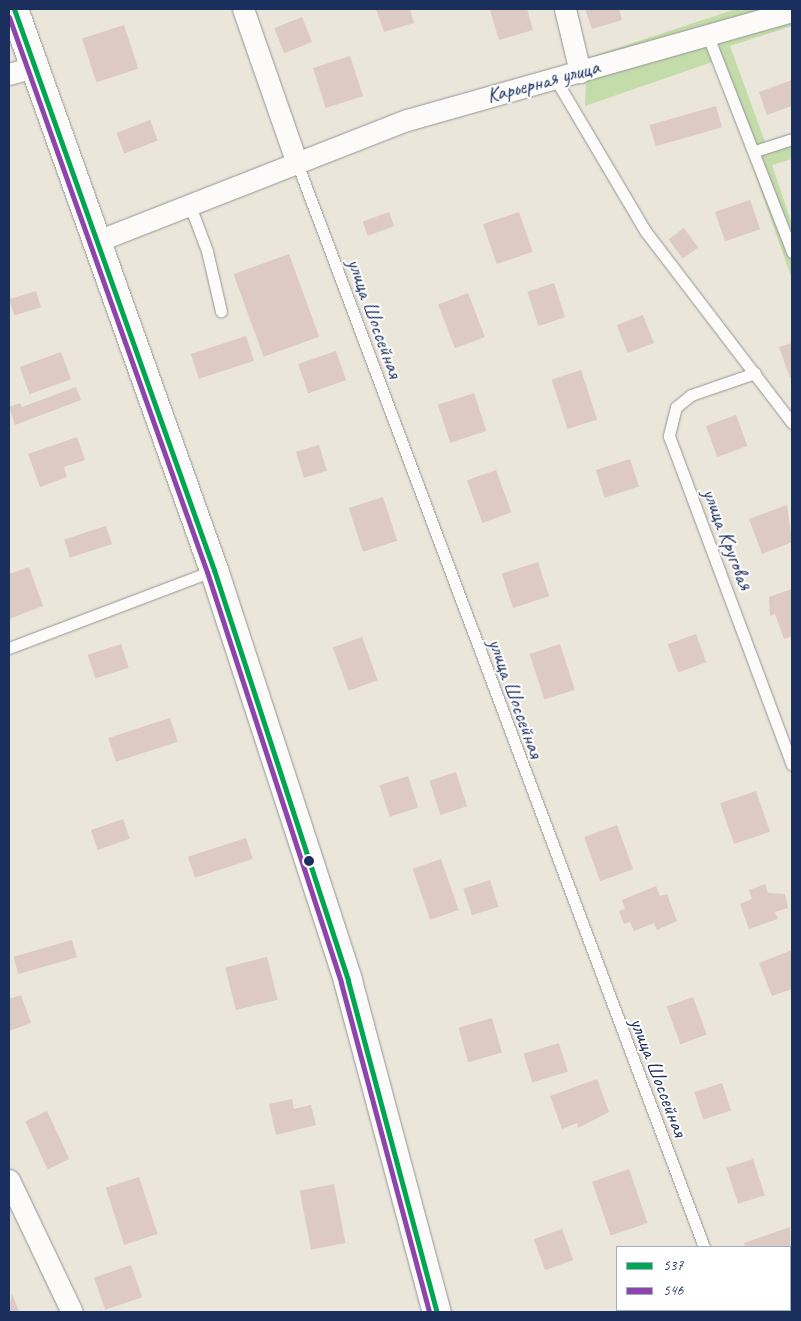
<!DOCTYPE html>
<html>
<head>
<meta charset="utf-8">
<style>
	body { margin:0 }
	#map { position:relative; width:801px; height:1321px; overflow:hidden; background:#ebe6da; font-family:Caveat,sans-serif }
	div>[style] { position:absolute }
	.green>* { inset:0; background:#c3dcaa }
	.building>* { inset:0; background:#dccac3; transform-origin:0 0 }
	.roads { filter:drop-shadow(0 0 1px #949596) drop-shadow(0 0 1px #949596) }
	.lane>* { height:11px; margin:-5.5px; padding:0 5.5px; transform-origin:5.5px; border-radius:5.5px; background:#fcfbf9 }
	.street>* { height:21px; margin:-10.5px; padding:0 10.5px; transform-origin:10.5px; border-radius:10.5px; background:#fcfbf9 }
	.secondary>* { height:28px; margin:-14px; padding:0 14px; transform-origin:14px; border-radius:14px; background:#fcfbf9 }
	.bus-1>* { height:5px; margin:-2.5px; padding:0 2.5px; transform-origin:2.5px; border-radius:2.5px; background:#00a651 }
	.bus-2>* { height:5px; margin:-2.5px; padding:0 2.5px; transform-origin:2.5px; border-radius:2.5px; background:#8e44ad }
	.dots>* { width:14px; height:14px; translate:-50% -50%; box-sizing:border-box; border:2px solid #fff; border-radius:50% }
	span { translate:-50% -50%; white-space:nowrap; text-align:center; line-height:1.15; -webkit-text-stroke:4px #fff; paint-order:stroke }
	.street-label { font-size:21px; color:#1b2f5e }
	.frame { position:absolute; inset:0; border:10px solid #1b2f5e; pointer-events:none }
	.legend { position:absolute; left:616px; top:1246px; width:175px; height:65px; box-sizing:border-box; background:#fff; border:1px solid #a4acbf; margin:0; padding:6px 9px; list-style:none; font-size:15px; color:#1b2f5e }
	.legend li { display:flex; align-items:center; gap:10px; height:25px }
	.legend b { width:25px; border:1px solid #a4acbf }
</style>
</head>
<body>
<div id="map">
	<div class="green">
		<div style="clip-path:polygon(736px 9px,792px 9px,792px 26px,730px 46px,765px 142px,792px 133px,792px 159px,772px 165px,792px 224px,792px 279px,715px 61px,585px 106px,587px 58px)"></div>
	</div>
	<div class="building">
		<div style="clip-path:polygon(376px 9px,410px 9px,414px 23px,384px 32px)"></div>
		<div style="clip-path:polygon(527px 9px,533px 30px,499px 40px,490px 10px)"></div>
		<div style="clip-path:polygon(585px 9px,619px 9px,622px 20px,592px 29px)"></div>
		<div style="left:302px;top:17px;width:27px;height:30px;rotate:68deg"></div>
		<div style="left:124px;top:25px;width:46px;height:44px;rotate:72deg"></div>
		<div style="left:350px;top:56px;width:42px;height:39px;rotate:72deg"></div>
		<div style="clip-path:polygon(792px 80px,792px 106px,767px 115px,759px 92px)"></div>
		<div style="left:716px;top:106px;width:22px;height:69px;rotate:74deg"></div>
		<div style="left:150px;top:120px;width:22px;height:36px;rotate:69deg"></div>
		<div style="left:750px;top:200px;width:31px;height:37px;rotate:71deg"></div>
		<div style="left:389px;top:212px;width:15px;height:28px;rotate:70deg"></div>
		<div style="left:519px;top:212px;width:42px;height:38px;rotate:71deg"></div>
		<div style="left:684px;top:228px;width:24px;height:19px;rotate:54deg"></div>
		<div style="left:289px;top:254px;width:88px;height:59px;rotate:70deg"></div>
		<div style="left:554px;top:283px;width:36px;height:28px;rotate:72deg"></div>
		<div style="left:36px;top:291px;width:17px;height:28px;rotate:73deg"></div>
		<div style="left:468px;top:293px;width:47px;height:32px;rotate:69deg"></div>
		<div style="left:643px;top:315px;width:30px;height:28px;rotate:69deg"></div>
		<div style="left:246px;top:336px;width:26px;height:58px;rotate:72deg"></div>
		<div style="clip-path:polygon(792px 343px,792px 377px,790px 378px,779px 347px)"></div>
		<div style="left:336px;top:351px;width:31px;height:40px;rotate:71deg"></div>
		<div style="left:61px;top:352px;width:29px;height:44px;rotate:70deg"></div>
		<div style="left:581px;top:370px;width:52px;height:31px;rotate:72deg"></div>
		<div style="clip-path:polygon(76px 387px,81px 400px,15px 425px,9px 407px,20px 403px,22px 407px)"></div>
		<div style="left:474px;top:393px;width:40px;height:38px;rotate:72deg"></div>
		<div style="left:736px;top:415px;width:33px;height:32px;rotate:70deg"></div>
		<div style="clip-path:polygon(77px 437px,85px 460px,64px 467px,67px 477px,40px 487px,28px 454px)"></div>
		<div style="left:319px;top:445px;width:27px;height:24px;rotate:73deg"></div>
		<div style="left:630px;top:459px;width:29px;height:36px;rotate:72deg"></div>
		<div style="left:496px;top:470px;width:45px;height:31px;rotate:70deg"></div>
		<div style="left:383px;top:497px;width:46px;height:36px;rotate:72deg"></div>
		<div style="clip-path:polygon(787px 505px,792px 542px,762px 554px,749px 519px)"></div>
		<div style="left:106px;top:526px;width:19px;height:44px;rotate:72deg"></div>
		<div style="left:538px;top:562px;width:36px;height:38px;rotate:72deg"></div>
		<div style="clip-path:polygon(29px 567px,43px 606px,9px 619px,9px 574px)"></div>
		<div style="clip-path:polygon(792px 589px,792px 636px,784px 639px,775px 614px,770px 616px,769px 597px)"></div>
		<div style="left:696px;top:634px;width:30px;height:30px;rotate:70deg"></div>
		<div style="left:362px;top:637px;width:46px;height:31px;rotate:70deg"></div>
		<div style="left:121px;top:644px;width:25px;height:35px;rotate:72deg"></div>
		<div style="left:560px;top:644px;width:48px;height:32px;rotate:72deg"></div>
		<div style="left:170px;top:718px;width:25px;height:65px;rotate:72deg"></div>
		<div style="left:456px;top:772px;width:36px;height:28px;rotate:72deg"></div>
		<div style="left:408px;top:776px;width:33px;height:30px;rotate:72deg"></div>
		<div style="left:756px;top:791px;width:43px;height:38px;rotate:71deg"></div>
		<div style="left:123px;top:819px;width:21px;height:34px;rotate:71deg"></div>
		<div style="left:617px;top:825px;width:47px;height:35px;rotate:70deg"></div>
		<div style="left:246px;top:838px;width:22px;height:61px;rotate:72deg"></div>
		<div style="left:441px;top:859px;width:54px;height:30px;rotate:71deg"></div>
		<div style="left:490px;top:880px;width:28px;height:28px;rotate:72deg"></div>
		<div style="clip-path:polygon(765px 884px,768px 893px,785px 894px,788px 908px,775px 912px,778px 919px,749px 929px,740px 904px,752px 899px,749px 890px)"></div>
		<div style="clip-path:polygon(656px 886px,660px 896px,667px 894px,677px 921px,657px 930px,654px 923px,634px 931px,630px 922px,624px 924px,619px 911px,625px 909px,622px 900px)"></div>
		<div style="left:72px;top:940px;width:18px;height:61px;rotate:74deg"></div>
		<div style="clip-path:polygon(792px 950px,792px 989px,772px 996px,759px 963px)"></div>
		<div style="left:267px;top:957px;width:44px;height:43px;rotate:76deg"></div>
		<div style="clip-path:polygon(21px 995px,31px 1023px,9px 1031px,9px 999px)"></div>
		<div style="left:693px;top:997px;width:40px;height:28px;rotate:70deg"></div>
		<div style="left:492px;top:1018px;width:36px;height:35px;rotate:74deg"></div>
		<div style="left:559px;top:1043px;width:30px;height:37px;rotate:73deg"></div>
		<div style="clip-path:polygon(597px 1079px,609px 1112px,578px 1128px,577px 1123px,562px 1129px,550px 1096px)"></div>
		<div style="left:722px;top:1083px;width:29px;height:29px;rotate:72deg"></div>
		<div style="clip-path:polygon(292px 1099px,294px 1109px,311px 1105px,316px 1125px,276px 1135px,269px 1104px)"></div>
		<div style="left:47px;top:1111px;width:53px;height:24px;rotate:65deg"></div>
		<div style="left:753px;top:1159px;width:38px;height:28px;rotate:72deg"></div>
		<div style="left:629px;top:1169px;width:57px;height:39px;rotate:71deg"></div>
		<div style="left:139px;top:1177px;width:60px;height:35px;rotate:72deg"></div>
		<div style="left:334px;top:1184px;width:60px;height:35px;rotate:79deg"></div>
		<div style="clip-path:polygon(790px 1227px,792px 1277px,790px 1278px,790px 1247px,745px 1247px,744px 1243px)"></div>
		<div style="left:562px;top:1229px;width:33px;height:30px;rotate:70deg"></div>
		<div style="left:131px;top:1265px;width:34px;height:39px;rotate:71deg"></div>
		<div style="clip-path:polygon(12px 1293px,19px 1312px,9px 1312px)"></div>
	</div>
	<div class="roads">
		<div class="lane">
			<div style="left:708px;top:36px;width:232px;rotate:68.7deg"></div>
			<div style="left:553px;top:75px;width:182px;rotate:59.4deg"></div>
			<div style="left:646px;top:232px;width:240px;rotate:52.6deg"></div>
			<div style="left:755px;top:151px;width:39px;rotate:-18deg"></div>
			<div style="left:296px;top:160px;width:1161px;rotate:69.43deg"></div>
			<div style="left:189px;top:203px;width:51px;rotate:69.4deg"></div>
			<div style="left:207px;top:251px;width:62px;rotate:76.9deg"></div>
			<div style="left:755px;top:373px;width:68px;rotate:161deg"></div>
			<div style="left:691px;top:395px;width:19px;rotate:141deg"></div>
			<div style="left:676px;top:407px;width:30px;rotate:104deg"></div>
			<div style="left:669px;top:436px;width:351px;rotate:69.5deg"></div>
			<div style="left:9px;top:648px;width:219px;rotate:-20.8deg"></div>
			<div style="left:728px;top:1310px;width:2px;rotate:63deg"></div>
		</div>
		<div class="street">
			<div style="left:243px;top:9px;width:160px;rotate:70.7deg"></div>
			<div style="left:565px;top:9px;width:65px;rotate:76.6deg"></div>
			<div style="left:9px;top:74px;width:26px;rotate:-16deg"></div>
			<div style="left:95px;top:242px;width:335px;rotate:-21.4deg"></div>
			<div style="left:407px;top:120px;width:400px;rotate:-15.8deg"></div>
			<div style="left:9px;top:1180px;width:146px;rotate:64.5deg"></div>
		</div>
		<div class="secondary">
			<div style="left:14px;top:9px;width:596px;rotate:70.38deg"></div>
			<div style="left:214px;top:570px;width:432px;rotate:71.9deg"></div>
			<div style="left:348px;top:981px;width:343px;rotate:75deg"></div>
		</div>
	</div>
	<div class="bus-1">
		<div style="left:14px;top:9px;width:596px;rotate:70.38deg"></div>
		<div style="left:214px;top:570px;width:432px;rotate:71.9deg"></div>
		<div style="left:348px;top:981px;width:343px;rotate:75deg"></div>
	</div>
	<div class="bus-2">
		<div style="left:9px;top:17px;width:589px;rotate:70.37deg"></div>
		<div style="left:207px;top:572px;width:432px;rotate:71.9deg"></div>
		<div style="left:341px;top:983px;width:341px;rotate:75deg"></div>
	</div>
	<div class="dots">
		<div style="left:309px;top:861px;background:#1b2f5e"></div>
	</div>
	<div class="street-label">
		<span style="left:543px;top:81px;rotate:-15deg">Карьерная улица</span>
		<span style="left:375px;top:318px;rotate:70deg">улица Шоссейная</span>
		<span style="left:728px;top:539px;rotate:69deg">улица Круговая</span>
		<span style="left:516px;top:698px;rotate:70deg">улица Шоссейная</span>
		<span style="left:659px;top:1077px;rotate:69deg">улица Шоссейная</span>
	</div>
	<div class="frame"></div>
	<ul class="legend">
	<li><b style="height:6px;background:#00a651"></b>537</li>
	<li><b style="height:6px;background:#8e44ad"></b>546</li>
	</ul>
</div>
</body>
</html>
